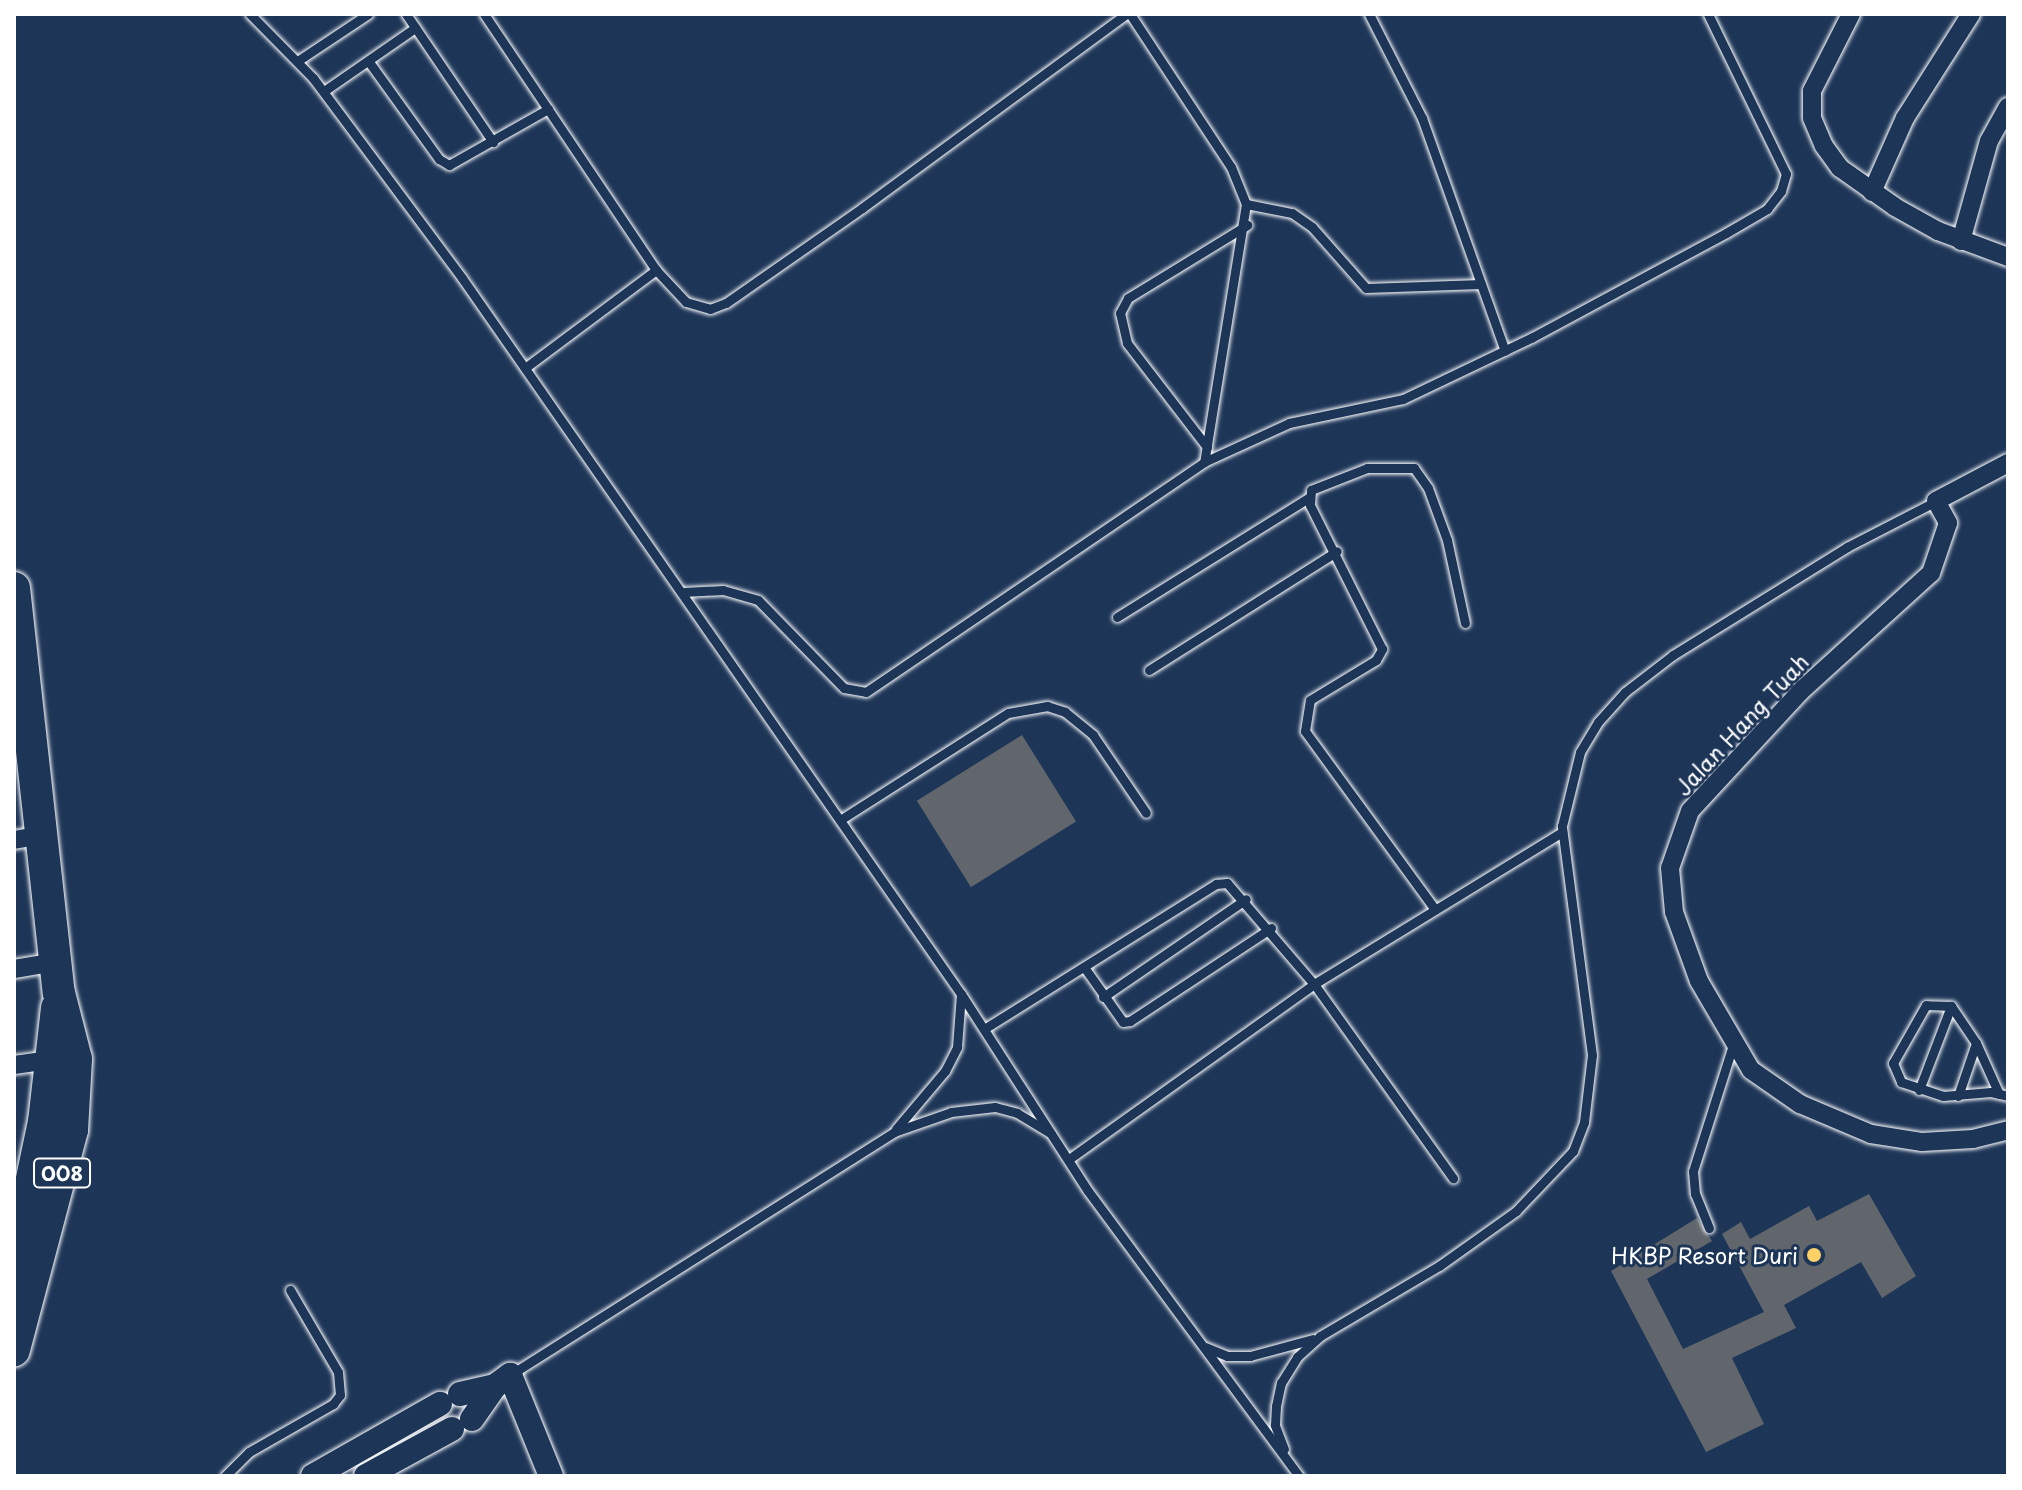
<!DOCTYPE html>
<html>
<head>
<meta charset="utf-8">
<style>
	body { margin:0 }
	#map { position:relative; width:2022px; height:1490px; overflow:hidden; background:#1d3557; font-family:"Playpen Sans",sans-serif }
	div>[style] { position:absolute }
	.building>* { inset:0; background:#61666c; transform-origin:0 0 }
	.roads { filter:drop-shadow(0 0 2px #fff) drop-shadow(0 0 2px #fff) }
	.lane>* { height:9px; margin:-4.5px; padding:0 4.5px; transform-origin:4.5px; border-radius:4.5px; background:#1d3557 }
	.street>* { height:18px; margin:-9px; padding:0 9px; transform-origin:9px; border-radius:9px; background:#1d3557 }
	.secondary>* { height:24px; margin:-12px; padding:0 12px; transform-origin:12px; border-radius:12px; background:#1d3557 }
	.highway>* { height:32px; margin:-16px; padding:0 16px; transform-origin:16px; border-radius:16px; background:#1d3557 }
	.dots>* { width:22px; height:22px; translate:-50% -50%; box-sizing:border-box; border:4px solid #1d3557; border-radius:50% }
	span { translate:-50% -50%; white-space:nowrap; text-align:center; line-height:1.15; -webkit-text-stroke:6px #1d3557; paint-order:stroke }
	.shield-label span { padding:2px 6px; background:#1d3557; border:2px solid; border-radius:6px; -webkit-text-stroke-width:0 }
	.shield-label { font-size:20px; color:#fff; font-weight:700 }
	.street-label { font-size:22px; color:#fff }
	.poi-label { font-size:22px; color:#fff }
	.right { translate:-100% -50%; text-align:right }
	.frame { position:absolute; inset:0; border:16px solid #fff; pointer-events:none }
</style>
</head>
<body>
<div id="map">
	<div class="building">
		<div style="left:1022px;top:735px;width:102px;height:124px;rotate:58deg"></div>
		<div style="clip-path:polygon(1869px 1194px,1916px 1276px,1882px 1298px,1861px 1262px,1784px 1305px,1796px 1328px,1732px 1358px,1764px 1424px,1706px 1452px,1611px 1271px,1697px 1218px,1712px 1241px,1647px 1279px,1683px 1349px,1764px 1312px,1722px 1234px,1741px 1222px,1750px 1239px,1809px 1206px,1817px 1221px)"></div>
	</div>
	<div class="roads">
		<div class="lane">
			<div style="left:250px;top:14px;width:90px;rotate:45.5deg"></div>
			<div style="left:313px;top:78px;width:249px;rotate:53.3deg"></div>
			<div style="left:462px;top:278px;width:873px;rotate:55.13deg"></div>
			<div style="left:961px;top:994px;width:234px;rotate:57.2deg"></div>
			<div style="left:1088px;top:1191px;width:355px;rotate:53.5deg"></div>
			<div style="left:406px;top:14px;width:155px;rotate:55.8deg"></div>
			<div style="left:484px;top:14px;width:308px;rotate:56.1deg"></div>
			<div style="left:656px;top:270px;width:44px;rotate:46.8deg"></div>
			<div style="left:686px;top:302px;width:25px;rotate:16deg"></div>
			<div style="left:710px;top:309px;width:17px;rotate:-21deg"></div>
			<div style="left:726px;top:303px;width:166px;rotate:-34.9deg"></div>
			<div style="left:862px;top:208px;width:328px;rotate:-36.3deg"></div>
			<div style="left:1130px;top:14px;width:183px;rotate:56.6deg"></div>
			<div style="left:1231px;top:167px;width:40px;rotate:68deg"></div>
			<div style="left:1246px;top:204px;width:261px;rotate:99.2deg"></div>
			<div style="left:1369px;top:14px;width:117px;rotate:63deg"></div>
			<div style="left:1422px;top:118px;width:247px;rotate:70.4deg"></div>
			<div style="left:299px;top:60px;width:83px;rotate:-33.7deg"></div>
			<div style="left:369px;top:62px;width:120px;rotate:54.2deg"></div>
			<div style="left:439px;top:159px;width:12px;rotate:31deg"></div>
			<div style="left:449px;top:165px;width:114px;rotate:-29.5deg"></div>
			<div style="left:324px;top:91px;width:111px;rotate:-34.7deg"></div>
			<div style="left:1246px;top:204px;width:47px;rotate:11.1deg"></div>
			<div style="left:1292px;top:213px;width:24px;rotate:35deg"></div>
			<div style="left:1312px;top:227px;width:81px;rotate:48.5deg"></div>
			<div style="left:1366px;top:288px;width:115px;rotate:-2deg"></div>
			<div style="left:525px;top:368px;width:164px;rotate:-36.8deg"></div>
			<div style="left:1207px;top:447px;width:131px;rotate:-127.6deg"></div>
			<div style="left:1127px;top:343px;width:31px;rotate:-103deg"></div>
			<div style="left:1120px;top:313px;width:17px;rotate:-62deg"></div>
			<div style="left:1128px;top:298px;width:140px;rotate:-31.5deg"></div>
			<div style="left:683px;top:592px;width:40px;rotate:-2.9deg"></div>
			<div style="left:723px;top:590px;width:36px;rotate:16deg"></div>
			<div style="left:758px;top:600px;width:123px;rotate:45.7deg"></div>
			<div style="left:844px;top:688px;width:22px;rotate:10deg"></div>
			<div style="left:866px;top:692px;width:409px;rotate:-34.2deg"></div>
			<div style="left:1204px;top:462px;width:94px;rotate:-24.6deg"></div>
			<div style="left:1289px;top:423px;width:116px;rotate:-11.9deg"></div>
			<div style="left:1403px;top:399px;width:142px;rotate:-25.5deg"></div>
			<div style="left:1531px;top:338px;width:221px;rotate:-28.3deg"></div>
			<div style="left:1726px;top:233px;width:48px;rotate:-30.3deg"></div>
			<div style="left:1767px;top:209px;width:23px;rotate:-52deg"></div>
			<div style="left:1781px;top:191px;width:18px;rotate:-74deg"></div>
			<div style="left:1786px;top:174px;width:178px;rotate:-116deg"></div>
			<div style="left:1117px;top:617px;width:225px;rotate:-31.9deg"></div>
			<div style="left:1149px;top:670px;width:222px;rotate:-32.3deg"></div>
			<div style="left:840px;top:820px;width:199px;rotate:-32.5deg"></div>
			<div style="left:1008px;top:713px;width:40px;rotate:-10deg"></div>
			<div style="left:1047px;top:706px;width:19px;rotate:18deg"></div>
			<div style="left:1065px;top:712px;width:36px;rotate:39deg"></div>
			<div style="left:1093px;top:735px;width:94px;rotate:55.8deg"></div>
			<div style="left:1434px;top:908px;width:219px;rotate:-126.1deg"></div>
			<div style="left:1305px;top:731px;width:31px;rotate:-81deg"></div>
			<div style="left:1310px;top:700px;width:77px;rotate:-31.2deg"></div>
			<div style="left:1376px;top:660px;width:13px;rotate:-61deg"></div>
			<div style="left:1382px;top:649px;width:161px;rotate:-116.6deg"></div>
			<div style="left:1310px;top:505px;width:15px;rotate:-86deg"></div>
			<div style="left:1311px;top:490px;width:60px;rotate:-21.4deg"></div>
			<div style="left:1367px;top:468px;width:47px"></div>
			<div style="left:1414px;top:468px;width:24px;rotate:55deg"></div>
			<div style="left:1428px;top:488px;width:55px;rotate:69.9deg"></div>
			<div style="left:1447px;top:540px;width:85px;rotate:77.8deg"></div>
			<div style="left:1084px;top:967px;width:67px;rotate:54.7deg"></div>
			<div style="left:1123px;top:1022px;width:7px;rotate:-8deg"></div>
			<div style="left:1130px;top:1021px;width:169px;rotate:-33.4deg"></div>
			<div style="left:1103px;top:997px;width:173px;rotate:-34.4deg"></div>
			<div style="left:984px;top:1029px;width:274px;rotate:-32deg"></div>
			<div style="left:1216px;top:884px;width:11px;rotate:-5deg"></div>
			<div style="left:1227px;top:883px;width:133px;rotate:49.3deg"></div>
			<div style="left:1314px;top:984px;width:239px;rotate:54.4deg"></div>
			<div style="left:1919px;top:1090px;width:90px;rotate:-69.1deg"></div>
			<div style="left:1999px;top:1094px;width:56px;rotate:-114.3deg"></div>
			<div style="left:1976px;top:1043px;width:45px;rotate:-124deg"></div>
			<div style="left:1951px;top:1006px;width:25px;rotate:-178deg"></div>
			<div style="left:1926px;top:1005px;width:67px;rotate:119.6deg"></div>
			<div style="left:1893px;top:1063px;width:21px;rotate:67deg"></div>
			<div style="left:1901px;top:1082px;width:44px;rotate:18.4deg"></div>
			<div style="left:1943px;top:1096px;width:48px;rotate:-4.8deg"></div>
			<div style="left:1991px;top:1092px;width:17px;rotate:13deg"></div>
			<div style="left:1958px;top:1096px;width:56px;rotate:-71.2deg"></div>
			<div style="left:896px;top:1129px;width:76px;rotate:-49.8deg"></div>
			<div style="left:945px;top:1071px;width:27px;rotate:-63deg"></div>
			<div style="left:957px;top:1047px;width:53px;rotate:-85.7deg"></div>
			<div style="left:1069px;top:1159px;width:301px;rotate:-35.5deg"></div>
			<div style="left:1314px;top:984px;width:291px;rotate:-31.5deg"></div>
			<div style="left:1709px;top:1228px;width:37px;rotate:-112deg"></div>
			<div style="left:1695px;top:1194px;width:23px;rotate:-95deg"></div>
			<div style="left:1693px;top:1171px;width:132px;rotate:-72.4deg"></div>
			<div style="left:1205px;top:1347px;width:24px;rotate:22deg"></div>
			<div style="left:1227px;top:1356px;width:23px"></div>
			<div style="left:1250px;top:1356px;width:65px;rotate:-15.1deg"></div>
			<div style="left:510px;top:1375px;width:454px;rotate:-32.3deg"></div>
			<div style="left:894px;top:1132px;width:60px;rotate:-19.3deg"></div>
			<div style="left:951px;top:1112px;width:44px;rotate:-6.5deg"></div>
			<div style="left:995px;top:1107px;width:23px;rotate:15deg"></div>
			<div style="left:1017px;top:1113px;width:39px;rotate:31deg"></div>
			<div style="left:1284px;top:1449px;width:26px;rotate:-111deg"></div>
			<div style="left:1275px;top:1425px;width:19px;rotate:-87deg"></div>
			<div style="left:1276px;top:1406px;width:24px;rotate:-78deg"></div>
			<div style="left:1281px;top:1383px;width:31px;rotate:-58deg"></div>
			<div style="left:1297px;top:1357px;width:31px;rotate:-42deg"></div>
			<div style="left:1320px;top:1336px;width:138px;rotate:-30.5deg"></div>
			<div style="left:1439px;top:1266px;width:95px;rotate:-35.5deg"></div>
			<div style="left:1516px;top:1211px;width:83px;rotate:-46.5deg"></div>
			<div style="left:1573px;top:1151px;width:31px;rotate:-69deg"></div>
			<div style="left:1584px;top:1122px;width:67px;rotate:-83.2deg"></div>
			<div style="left:1592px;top:1055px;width:231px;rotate:-97.5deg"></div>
			<div style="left:1562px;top:826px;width:76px;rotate:-76.3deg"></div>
			<div style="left:1580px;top:752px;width:35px;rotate:-59deg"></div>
			<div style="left:1598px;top:722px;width:40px;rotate:-48deg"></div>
			<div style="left:1625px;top:692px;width:61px;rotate:-37.6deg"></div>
			<div style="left:1673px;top:655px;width:205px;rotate:-31.8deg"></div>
			<div style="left:1847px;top:547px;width:100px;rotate:-27.3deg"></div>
			<div style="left:225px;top:1476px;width:34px;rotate:-45deg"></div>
			<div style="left:249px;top:1452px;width:97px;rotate:-29.7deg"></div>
			<div style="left:333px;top:1404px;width:11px;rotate:-52deg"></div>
			<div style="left:340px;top:1395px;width:23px;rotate:-95deg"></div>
			<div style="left:338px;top:1372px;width:95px;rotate:-120.3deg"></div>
		</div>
		<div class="street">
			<div style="left:1851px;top:14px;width:86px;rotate:116.9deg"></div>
			<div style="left:1812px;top:91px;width:27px;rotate:90deg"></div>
			<div style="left:1812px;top:118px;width:30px;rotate:67deg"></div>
			<div style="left:1824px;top:146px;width:27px;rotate:54deg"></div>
			<div style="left:1840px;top:168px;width:67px;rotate:35.3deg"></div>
			<div style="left:1895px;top:207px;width:49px;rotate:29.2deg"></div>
			<div style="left:1938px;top:231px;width:75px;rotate:20.4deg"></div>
			<div style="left:1872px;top:192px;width:81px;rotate:-66deg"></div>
			<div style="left:1905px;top:118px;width:123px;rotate:-57.6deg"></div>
			<div style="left:1961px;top:241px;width:104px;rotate:-74.4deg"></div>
			<div style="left:1989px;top:141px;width:39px;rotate:-61deg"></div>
			<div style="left:2008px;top:463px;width:81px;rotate:152.2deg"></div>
			<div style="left:1936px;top:501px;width:25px;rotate:61deg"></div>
			<div style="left:1948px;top:523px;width:53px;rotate:108.8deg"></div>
			<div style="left:1931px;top:573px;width:176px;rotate:137.8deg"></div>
			<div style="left:1801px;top:691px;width:163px;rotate:132.8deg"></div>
			<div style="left:1690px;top:811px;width:60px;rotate:109.3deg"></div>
			<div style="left:1670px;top:868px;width:44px;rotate:84.8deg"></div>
			<div style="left:1674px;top:912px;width:73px;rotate:70.1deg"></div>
			<div style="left:1699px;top:981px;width:103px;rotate:59.7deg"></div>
			<div style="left:1751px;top:1070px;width:60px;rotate:34.8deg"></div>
			<div style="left:1800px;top:1104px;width:77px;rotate:22.9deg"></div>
			<div style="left:1871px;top:1134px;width:52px;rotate:8.9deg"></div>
			<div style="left:1922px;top:1142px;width:51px;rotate:-3.4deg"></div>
			<div style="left:1973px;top:1139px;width:36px;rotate:-14deg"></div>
			<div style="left:14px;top:840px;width:27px;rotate:-10deg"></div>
			<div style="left:14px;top:969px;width:43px;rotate:-9.5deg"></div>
			<div style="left:14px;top:1065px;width:35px;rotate:-8deg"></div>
		</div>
		<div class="secondary">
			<div style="left:460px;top:1394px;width:36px;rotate:-13deg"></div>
			<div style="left:495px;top:1386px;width:19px;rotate:-36deg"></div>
			<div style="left:510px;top:1375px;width:109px;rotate:67.9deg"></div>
			<div style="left:472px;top:1419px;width:40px;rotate:-55.1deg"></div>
			<div style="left:313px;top:1476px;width:146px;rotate:-29.6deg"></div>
			<div style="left:366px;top:1476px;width:98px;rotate:-28.7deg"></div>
		</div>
		<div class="highway">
			<div style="left:14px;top:588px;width:407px;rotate:83.7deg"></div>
			<div style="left:59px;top:993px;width:68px;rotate:75.6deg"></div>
			<div style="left:76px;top:1059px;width:71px;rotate:93.2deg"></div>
			<div style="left:72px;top:1130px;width:228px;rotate:104.8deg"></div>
			<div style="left:14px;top:1264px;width:145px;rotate:-78.1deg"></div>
			<div style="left:44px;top:1122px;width:115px;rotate:-83.5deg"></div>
		</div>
	</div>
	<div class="dots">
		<div style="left:1814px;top:1255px;background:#ffd166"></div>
	</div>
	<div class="shield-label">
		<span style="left:62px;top:1173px">008</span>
	</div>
	<div class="street-label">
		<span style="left:1741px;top:724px;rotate:-47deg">Jalan Hang Tuah</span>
	</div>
	<div class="poi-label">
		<span class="right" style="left:1798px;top:1255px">HKBP Resort Duri</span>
	</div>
	<div class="frame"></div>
</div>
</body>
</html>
